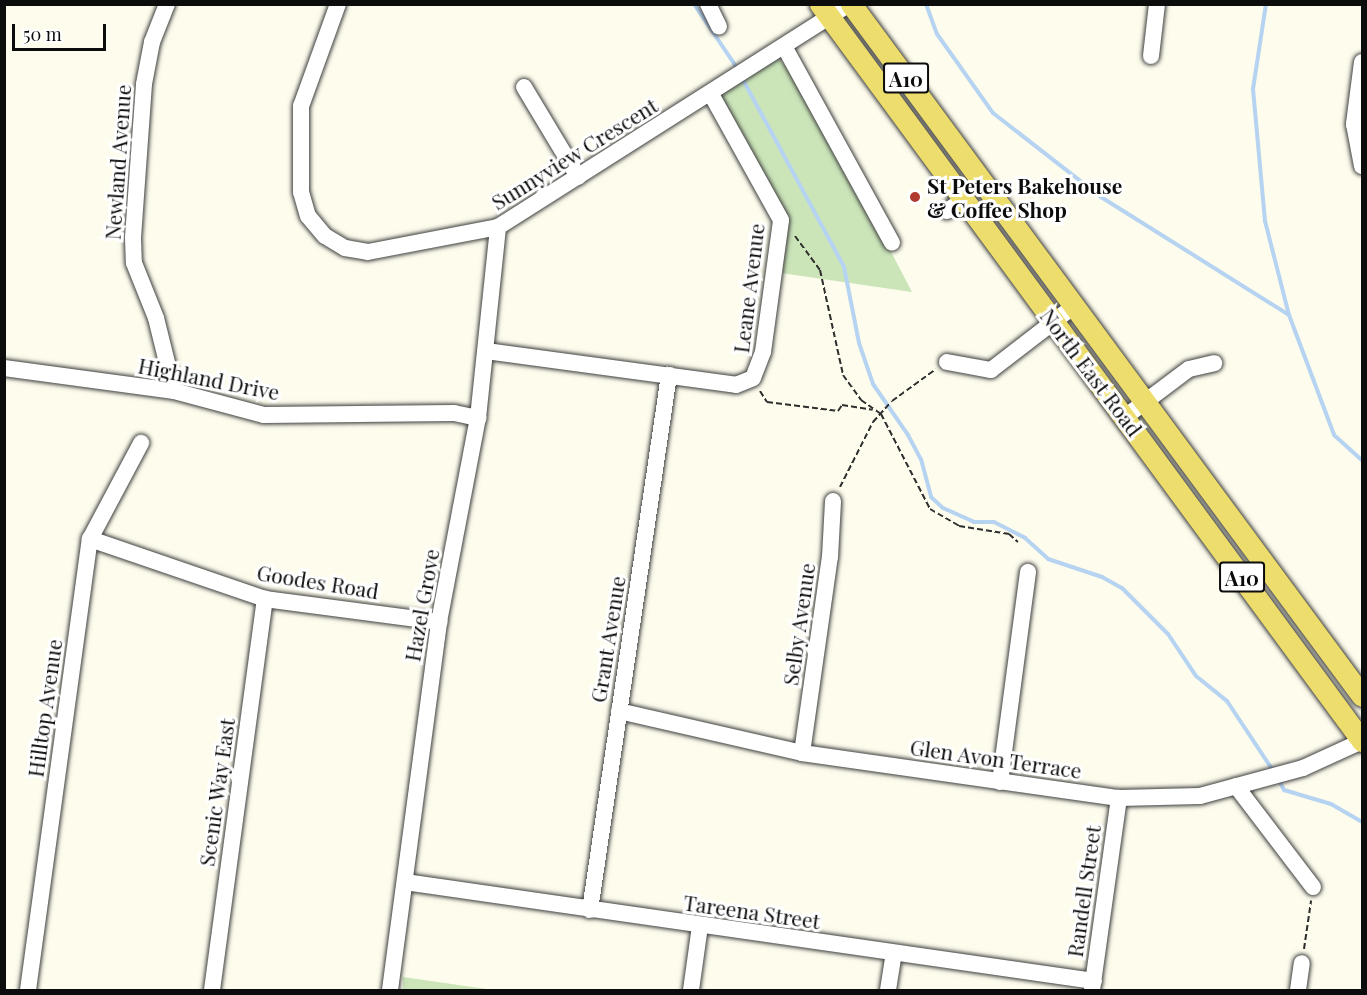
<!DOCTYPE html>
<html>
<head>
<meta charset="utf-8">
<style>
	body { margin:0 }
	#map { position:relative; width:1367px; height:995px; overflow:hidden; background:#fdfced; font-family:"Playfair Display",serif }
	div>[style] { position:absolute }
	.green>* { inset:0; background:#cbe5b9 }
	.stream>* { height:4px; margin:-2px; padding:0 2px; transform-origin:2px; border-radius:2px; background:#b6d3f1 }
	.path>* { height:2px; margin-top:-1px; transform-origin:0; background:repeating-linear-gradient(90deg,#2e2e2e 0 6px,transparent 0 9px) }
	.roads { filter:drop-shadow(0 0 2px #3f3f3f) drop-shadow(0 0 2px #3f3f3f) }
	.minor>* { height:16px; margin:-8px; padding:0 8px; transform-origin:8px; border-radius:8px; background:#fff }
	.major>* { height:21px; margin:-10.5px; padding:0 10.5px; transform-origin:10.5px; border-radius:10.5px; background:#eddd6d }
	.dots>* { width:16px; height:16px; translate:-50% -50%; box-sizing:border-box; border:3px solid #fff; border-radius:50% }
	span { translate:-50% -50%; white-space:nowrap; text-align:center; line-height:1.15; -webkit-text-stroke:6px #fff; paint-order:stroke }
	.shield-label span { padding:2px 4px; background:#fff; border:2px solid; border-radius:4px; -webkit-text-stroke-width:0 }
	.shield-label { font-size:20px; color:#0c0c0c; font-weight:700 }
	.street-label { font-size:21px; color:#0c0c0c }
	.poi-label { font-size:21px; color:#0c0c0c; font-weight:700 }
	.left { translate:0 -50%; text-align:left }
	.frame { position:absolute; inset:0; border:6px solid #0c0c0c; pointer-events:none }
	.scale { position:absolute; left:12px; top:24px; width:94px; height:27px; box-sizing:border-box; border:3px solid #0c0c0c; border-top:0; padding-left:8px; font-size:18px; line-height:21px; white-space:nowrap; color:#0c0c0c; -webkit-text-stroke:4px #fff; paint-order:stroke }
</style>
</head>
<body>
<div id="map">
	<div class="green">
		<div style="clip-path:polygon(774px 56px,801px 79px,912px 292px,774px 272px,781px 220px,711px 94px)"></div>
		<div style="clip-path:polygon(403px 977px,493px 990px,403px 990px)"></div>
	</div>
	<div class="stream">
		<div style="left:694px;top:4px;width:81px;rotate:56.1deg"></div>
		<div style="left:926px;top:4px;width:32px;rotate:70deg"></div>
		<div style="left:937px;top:34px;width:97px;rotate:54.7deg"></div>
		<div style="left:993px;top:113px;width:137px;rotate:37.9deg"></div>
		<div style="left:1101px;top:197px;width:222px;rotate:32.1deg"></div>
		<div style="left:1266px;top:4px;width:86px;rotate:98.7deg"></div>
		<div style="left:1253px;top:89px;width:133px;rotate:84.8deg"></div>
		<div style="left:1265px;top:221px;width:97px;rotate:75.7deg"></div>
		<div style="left:1289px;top:315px;width:128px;rotate:69.4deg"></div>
		<div style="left:1334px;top:435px;width:38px;rotate:42deg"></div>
		<div style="left:742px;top:78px;width:215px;rotate:61.6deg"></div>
		<div style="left:844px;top:267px;width:77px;rotate:78.8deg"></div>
		<div style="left:859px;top:343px;width:43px;rotate:71.1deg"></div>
		<div style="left:873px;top:384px;width:62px;rotate:55.5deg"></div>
		<div style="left:908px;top:435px;width:27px;rotate:62deg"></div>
		<div style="left:921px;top:459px;width:39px;rotate:75deg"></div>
		<div style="left:931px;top:497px;width:16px;rotate:43deg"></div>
		<div style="left:943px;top:508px;width:34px;rotate:24deg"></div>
		<div style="left:974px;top:522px;width:20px"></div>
		<div style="left:994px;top:522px;width:35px;rotate:27deg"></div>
		<div style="left:1025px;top:538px;width:31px;rotate:42deg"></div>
		<div style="left:1048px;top:559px;width:57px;rotate:18.4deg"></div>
		<div style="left:1102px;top:577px;width:23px;rotate:29deg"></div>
		<div style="left:1122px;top:588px;width:65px;rotate:45deg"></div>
		<div style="left:1168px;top:634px;width:50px;rotate:56.3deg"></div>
		<div style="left:1196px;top:676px;width:40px;rotate:39deg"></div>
		<div style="left:1227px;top:701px;width:85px;rotate:56.5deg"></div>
		<div style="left:1278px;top:779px;width:13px;rotate:61deg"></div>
		<div style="left:1284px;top:790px;width:49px;rotate:16.6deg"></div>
		<div style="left:1331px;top:804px;width:36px;rotate:30deg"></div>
	</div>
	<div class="path">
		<div style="left:795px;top:236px;width:42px;rotate:53.7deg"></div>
		<div style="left:820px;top:270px;width:107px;rotate:77.6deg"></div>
		<div style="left:843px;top:375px;width:31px;rotate:54deg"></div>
		<div style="left:861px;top:400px;width:24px;rotate:35deg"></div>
		<div style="left:881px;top:414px;width:107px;rotate:62.7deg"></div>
		<div style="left:930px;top:509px;width:34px;rotate:30deg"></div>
		<div style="left:959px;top:526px;width:51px;rotate:9.1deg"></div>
		<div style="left:1009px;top:534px;width:12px;rotate:42deg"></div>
		<div style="left:760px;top:391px;width:13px;rotate:58deg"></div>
		<div style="left:767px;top:402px;width:72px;rotate:7.2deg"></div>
		<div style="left:838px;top:411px;width:7px;rotate:-56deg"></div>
		<div style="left:842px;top:405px;width:31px;rotate:9deg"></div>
		<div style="left:840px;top:487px;width:73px;rotate:-63.1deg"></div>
		<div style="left:873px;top:422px;width:28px;rotate:-48deg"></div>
		<div style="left:892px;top:401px;width:54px;rotate:-36deg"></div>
		<div style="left:1304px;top:949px;width:49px;rotate:-81.7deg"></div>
	</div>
	<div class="roads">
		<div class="minor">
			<div style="left:167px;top:4px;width:41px;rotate:111.5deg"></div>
			<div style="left:152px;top:42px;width:43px;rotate:100.8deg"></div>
			<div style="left:144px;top:84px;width:154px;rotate:94.1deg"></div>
			<div style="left:133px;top:238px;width:25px;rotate:88deg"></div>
			<div style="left:134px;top:263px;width:59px;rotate:68.2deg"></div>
			<div style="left:156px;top:318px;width:75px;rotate:76.1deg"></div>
			<div style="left:338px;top:4px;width:109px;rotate:109.9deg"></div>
			<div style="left:301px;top:106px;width:86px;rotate:90deg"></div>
			<div style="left:301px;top:192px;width:25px;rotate:74deg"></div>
			<div style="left:308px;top:216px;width:26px;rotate:50deg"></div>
			<div style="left:325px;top:236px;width:23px;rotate:31deg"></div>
			<div style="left:345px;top:248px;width:23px;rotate:10deg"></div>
			<div style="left:368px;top:252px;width:132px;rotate:-10.9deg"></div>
			<div style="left:498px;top:227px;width:417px;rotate:-32.4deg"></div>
			<div style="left:708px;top:4px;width:25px;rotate:64deg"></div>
			<div style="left:785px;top:48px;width:222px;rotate:61.2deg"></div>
			<div style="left:1151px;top:56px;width:52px;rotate:-83.4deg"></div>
			<div style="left:1362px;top:62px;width:63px;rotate:97.4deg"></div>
			<div style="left:1354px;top:124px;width:43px;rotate:79.2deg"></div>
			<div style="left:524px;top:87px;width:105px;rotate:59deg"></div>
			<div style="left:947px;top:211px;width:21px;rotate:-35deg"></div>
			<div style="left:486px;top:351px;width:252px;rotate:7.7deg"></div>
			<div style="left:736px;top:385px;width:18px;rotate:-22deg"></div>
			<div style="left:753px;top:378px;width:28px;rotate:-69deg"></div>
			<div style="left:763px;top:352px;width:133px;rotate:-82.2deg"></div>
			<div style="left:781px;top:220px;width:144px;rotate:-119.1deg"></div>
			<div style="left:947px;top:362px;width:45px;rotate:10.3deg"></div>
			<div style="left:991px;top:370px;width:105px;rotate:-37.6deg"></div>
			<div style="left:4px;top:368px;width:172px;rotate:7.7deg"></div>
			<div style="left:174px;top:391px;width:93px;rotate:14.9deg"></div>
			<div style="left:264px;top:415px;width:190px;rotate:-0.6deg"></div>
			<div style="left:454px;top:413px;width:25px;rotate:12deg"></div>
			<div style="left:1125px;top:417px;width:80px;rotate:-36.9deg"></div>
			<div style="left:1189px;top:369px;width:26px;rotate:-13deg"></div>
			<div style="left:90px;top:539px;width:185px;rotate:18.9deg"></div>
			<div style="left:265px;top:599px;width:176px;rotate:7.5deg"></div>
			<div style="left:619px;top:711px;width:188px;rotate:12.9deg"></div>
			<div style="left:802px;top:753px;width:320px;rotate:8.1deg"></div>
			<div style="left:1119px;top:798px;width:81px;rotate:-1.4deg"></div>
			<div style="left:1200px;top:796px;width:107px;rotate:-15.2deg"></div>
			<div style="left:1303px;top:768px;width:65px;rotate:-24.6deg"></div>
			<div style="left:802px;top:753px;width:198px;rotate:-81.9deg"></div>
			<div style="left:830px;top:557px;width:56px;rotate:-86.9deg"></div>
			<div style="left:1000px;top:782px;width:212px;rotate:-82.4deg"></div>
			<div style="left:1236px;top:786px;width:127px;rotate:52.7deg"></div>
			<div style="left:405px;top:882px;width:696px;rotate:8.18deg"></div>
			<div style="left:590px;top:910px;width:541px;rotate:-81.6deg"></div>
			<div style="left:28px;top:990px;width:455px;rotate:-82.2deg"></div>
			<div style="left:90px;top:539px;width:109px;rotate:-62deg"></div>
			<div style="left:212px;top:990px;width:395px;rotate:-82.3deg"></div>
			<div style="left:390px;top:990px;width:371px;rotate:-82.4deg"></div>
			<div style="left:439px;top:622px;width:208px;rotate:-79.2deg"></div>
			<div style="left:478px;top:418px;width:192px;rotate:-84deg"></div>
			<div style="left:691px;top:990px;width:65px;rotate:-82deg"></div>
			<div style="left:888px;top:990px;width:37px;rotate:-81deg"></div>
			<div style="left:1092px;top:990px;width:194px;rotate:-82deg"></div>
			<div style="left:1298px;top:990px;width:27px;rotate:-82deg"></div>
		</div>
		<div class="major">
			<div style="left:820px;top:4px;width:915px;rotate:53.67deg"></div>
			<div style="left:851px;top:4px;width:860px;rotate:53.56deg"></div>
		</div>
	</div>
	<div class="dots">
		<div style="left:915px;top:197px;background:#b03930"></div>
	</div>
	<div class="shield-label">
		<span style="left:906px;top:78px">A10</span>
		<span style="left:1242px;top:577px">A10</span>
	</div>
	<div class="street-label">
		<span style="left:574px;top:153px;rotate:-32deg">Sunnyview Crescent</span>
		<span style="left:117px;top:162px;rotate:-86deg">Newland Avenue</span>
		<span style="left:748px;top:288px;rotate:-83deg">Leane Avenue</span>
		<span style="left:1092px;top:372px;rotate:53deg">North East Road</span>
		<span style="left:209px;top:378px;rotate:11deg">Highland Drive</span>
		<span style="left:318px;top:581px;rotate:9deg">Goodes Road</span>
		<span style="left:421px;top:605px;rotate:-80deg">Hazel Grove</span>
		<span style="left:798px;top:624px;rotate:-82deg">Selby Avenue</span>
		<span style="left:607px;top:639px;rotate:-81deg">Grant Avenue</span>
		<span style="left:44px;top:708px;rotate:-82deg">Hilltop Avenue</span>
		<span style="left:996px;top:758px;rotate:8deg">Glen Avon Terrace</span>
		<span style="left:216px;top:792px;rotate:-82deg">Scenic Way East</span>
		<span style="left:1083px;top:891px;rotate:-82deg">Randell Street</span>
		<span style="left:752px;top:911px;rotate:8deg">Tareena Street</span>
	</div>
	<div class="poi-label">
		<span class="left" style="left:927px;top:197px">St Peters Bakehouse<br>&amp; Coffee Shop</span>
	</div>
	<div class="frame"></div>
	<div class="scale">50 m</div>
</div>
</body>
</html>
